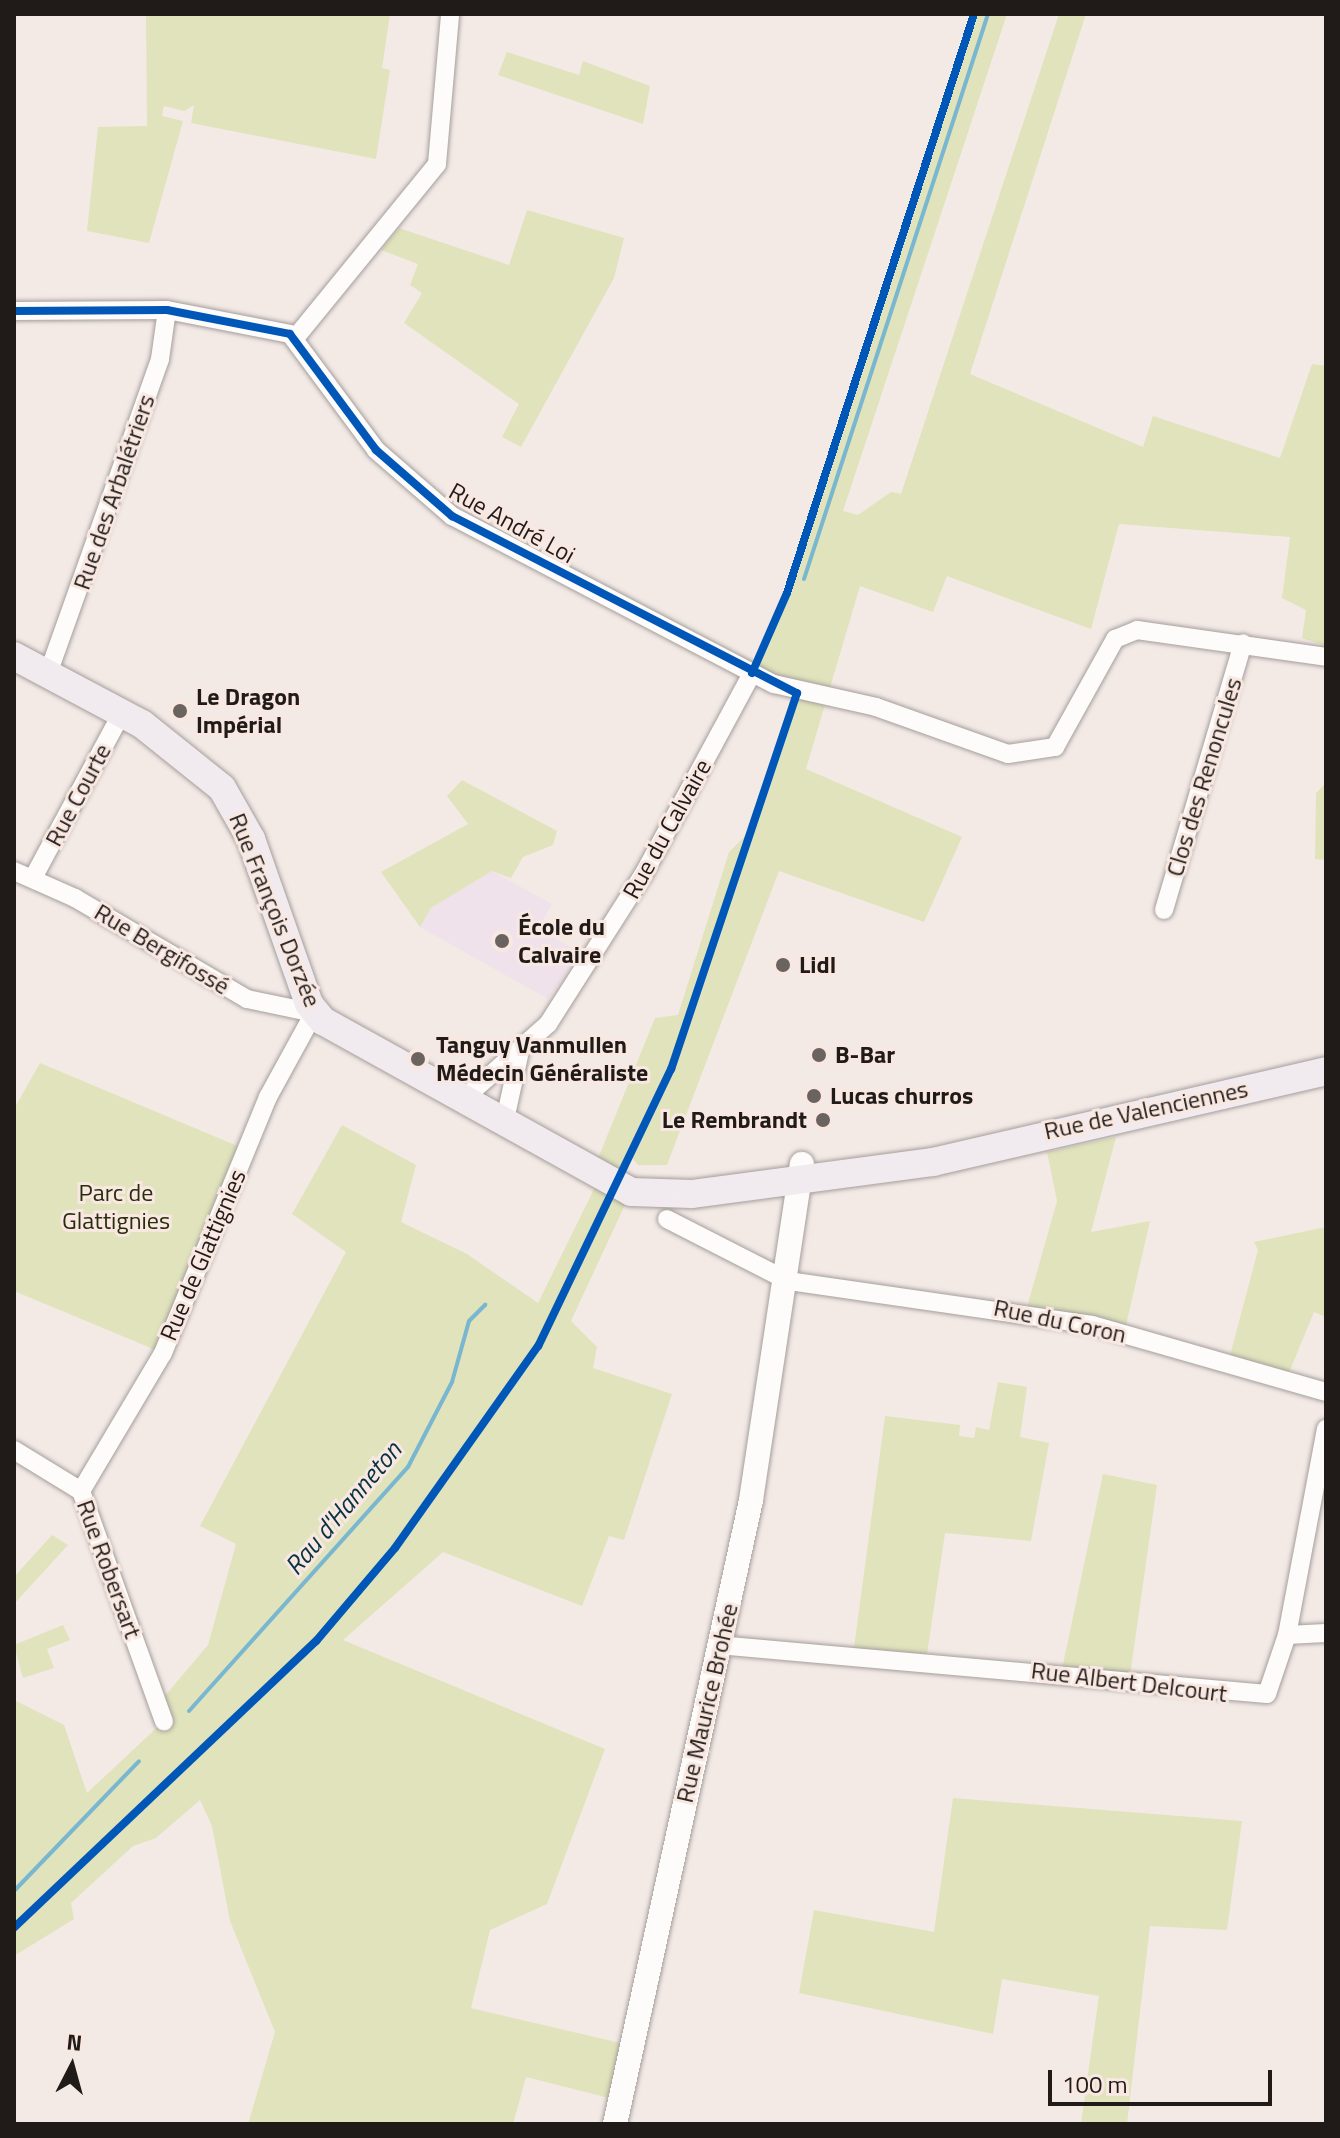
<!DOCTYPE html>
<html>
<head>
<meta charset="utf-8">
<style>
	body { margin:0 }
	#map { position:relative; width:1340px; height:2138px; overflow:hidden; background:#f3eae6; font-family:"Titillium Web",sans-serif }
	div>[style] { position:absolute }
	.education>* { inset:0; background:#f0e2ea }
	.green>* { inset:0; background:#e0e3bc }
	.stream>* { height:4px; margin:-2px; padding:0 2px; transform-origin:2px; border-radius:2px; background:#79b6cf }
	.roads { filter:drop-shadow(0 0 2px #a59e9b) drop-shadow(0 0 2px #a59e9b) }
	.street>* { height:18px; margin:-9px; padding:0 9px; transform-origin:9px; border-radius:9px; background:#fdfcfb }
	.secondary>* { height:24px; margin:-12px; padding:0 12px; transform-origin:12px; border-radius:12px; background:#fdfcfb }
	.primary>* { height:28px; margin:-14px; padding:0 14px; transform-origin:14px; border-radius:14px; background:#f1ebef }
	.cycleway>* { height:8px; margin:-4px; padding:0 4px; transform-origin:4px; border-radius:4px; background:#0057b8 }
	.dots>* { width:22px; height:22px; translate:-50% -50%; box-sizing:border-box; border:4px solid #f8e8e1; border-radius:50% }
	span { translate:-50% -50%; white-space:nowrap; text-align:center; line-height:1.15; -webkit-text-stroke:6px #f8e8e1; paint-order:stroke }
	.street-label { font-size:24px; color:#201b18 }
	.poi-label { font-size:24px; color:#201b18; font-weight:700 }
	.left { translate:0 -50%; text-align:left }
	.right { translate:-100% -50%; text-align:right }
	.park-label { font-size:24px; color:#282d0c }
	.water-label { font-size:26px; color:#073241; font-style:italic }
	.frame { position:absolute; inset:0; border:16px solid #201b18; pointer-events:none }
	.north { position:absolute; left:32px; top:2026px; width:80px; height:80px; -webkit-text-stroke:6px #f8e8e1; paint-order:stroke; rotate:6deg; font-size:22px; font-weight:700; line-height:32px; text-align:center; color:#201b18 }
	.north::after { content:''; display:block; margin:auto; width:28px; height:36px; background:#201b18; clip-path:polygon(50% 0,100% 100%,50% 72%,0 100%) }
	.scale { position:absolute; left:1048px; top:2070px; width:224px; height:36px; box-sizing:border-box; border:4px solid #201b18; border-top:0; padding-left:10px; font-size:24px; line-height:28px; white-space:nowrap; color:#201b18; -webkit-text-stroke:6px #f8e8e1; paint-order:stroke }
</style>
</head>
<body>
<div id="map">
	<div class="education">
		<div style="clip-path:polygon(492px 871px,552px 904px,538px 929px,581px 953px,548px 999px,420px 927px,431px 908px)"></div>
	</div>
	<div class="green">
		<div style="clip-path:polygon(146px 14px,390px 14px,382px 68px,390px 70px,376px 159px,191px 123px,194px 105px,184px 111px,164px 106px,162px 116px,183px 121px,149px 243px,87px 231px,98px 127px,147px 126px)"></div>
		<div style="clip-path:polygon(974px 14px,1007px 14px,843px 511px,858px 515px,891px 492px,901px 494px,1059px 14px,1086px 14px,970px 374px,1143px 447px,1153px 416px,1280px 458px,1312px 364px,1326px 366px,1326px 646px,1302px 638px,1306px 610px,1282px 598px,1290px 537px,1119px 524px,1091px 629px,947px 576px,933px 612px,860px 586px,806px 769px,962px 837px,924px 922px,779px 871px,667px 1165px,638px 1165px,631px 1157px,623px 1175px,581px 1158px,599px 1156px,655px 1018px,678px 1015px,729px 852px,749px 832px,794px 707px,797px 693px,752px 673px,787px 593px)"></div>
		<div style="clip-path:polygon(507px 52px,579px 75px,583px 61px,650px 86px,643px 124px,498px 75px)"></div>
		<div style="clip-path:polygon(527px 210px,624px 238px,614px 278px,521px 447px,502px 437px,519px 404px,404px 323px,422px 293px,410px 285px,418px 264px,381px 250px,399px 228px,509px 265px)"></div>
		<div style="clip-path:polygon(462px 780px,557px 831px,553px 845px,523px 857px,511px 878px,492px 871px,431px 908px,420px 927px,381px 872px,468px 824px,447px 796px)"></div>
		<div style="clip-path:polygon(1326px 783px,1326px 860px,1315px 859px,1316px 793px)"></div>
		<div style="clip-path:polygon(40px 1063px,247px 1150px,163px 1353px,14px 1291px,14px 1109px)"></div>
		<div style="clip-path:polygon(342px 1125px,416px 1165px,401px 1222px,467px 1254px,538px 1303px,599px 1179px,631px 1192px,571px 1321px,597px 1347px,593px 1368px,672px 1394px,624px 1540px,609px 1536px,582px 1606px,443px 1552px,343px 1640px,605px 1749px,547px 1904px,490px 1930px,471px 2008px,633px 2046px,621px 2101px,526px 2077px,513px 2124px,248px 2124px,275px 2032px,230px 1921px,212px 1826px,200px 1800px,156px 1838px,133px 1846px,71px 1903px,74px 1919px,14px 1956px,14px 1700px,64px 1725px,87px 1793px,164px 1721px,158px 1704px,208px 1645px,236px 1544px,200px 1526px,346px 1252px,292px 1214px)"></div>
		<div style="clip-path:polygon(1116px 1137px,1091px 1232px,1150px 1221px,1124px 1334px,1026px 1311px,1057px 1201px,1047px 1152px)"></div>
		<div style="clip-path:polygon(1326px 1227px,1326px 1317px,1314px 1312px,1286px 1380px,1228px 1363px,1258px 1250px,1254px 1242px)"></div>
		<div style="clip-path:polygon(998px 1382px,1027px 1387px,1020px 1437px,1049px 1443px,1031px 1541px,945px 1533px,926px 1661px,853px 1655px,885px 1416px,960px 1425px,959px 1436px,974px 1438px,976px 1427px,989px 1430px)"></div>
		<div style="clip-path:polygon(1103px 1474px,1157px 1485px,1129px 1683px,1061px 1674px)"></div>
		<div style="clip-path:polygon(52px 1535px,68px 1545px,14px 1604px,14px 1577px)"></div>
		<div style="clip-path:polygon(63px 1625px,70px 1640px,47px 1649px,54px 1668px,23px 1678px,14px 1645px)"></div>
		<div style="clip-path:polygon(953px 1798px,1242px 1821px,1227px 1930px,1150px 1926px,1127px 2124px,1081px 2124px,1099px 1996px,1002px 1979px,993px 2034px,799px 1993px,814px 1910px,934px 1932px)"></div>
	</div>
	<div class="stream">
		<div style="left:804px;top:579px;width:594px;rotate:-71.96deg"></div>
		<div style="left:189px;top:1711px;width:328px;rotate:-48.1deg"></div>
		<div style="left:408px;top:1467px;width:96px;rotate:-62.6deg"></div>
		<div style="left:452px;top:1382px;width:63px;rotate:-74.4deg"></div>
		<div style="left:469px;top:1321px;width:23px;rotate:-45deg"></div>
		<div style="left:14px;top:1891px;width:180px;rotate:-46.1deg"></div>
	</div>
	<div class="roads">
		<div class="street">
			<div style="left:14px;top:311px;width:153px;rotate:-0.4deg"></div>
			<div style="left:167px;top:310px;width:125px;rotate:11deg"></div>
			<div style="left:290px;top:334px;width:144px;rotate:53.4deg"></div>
			<div style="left:376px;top:450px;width:101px;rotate:41deg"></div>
			<div style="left:452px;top:516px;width:363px;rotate:27.6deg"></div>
			<div style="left:774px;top:684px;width:105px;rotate:12.7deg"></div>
			<div style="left:876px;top:707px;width:140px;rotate:19.6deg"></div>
			<div style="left:1008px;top:754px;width:48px;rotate:-8.5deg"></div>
			<div style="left:1055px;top:747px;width:124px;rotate:-60.9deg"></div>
			<div style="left:1115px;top:639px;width:24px;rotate:-22deg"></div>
			<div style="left:1137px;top:630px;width:191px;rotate:8.1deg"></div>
			<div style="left:296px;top:337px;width:223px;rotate:-50.8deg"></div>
			<div style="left:437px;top:164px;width:151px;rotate:-85deg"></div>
			<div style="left:49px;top:671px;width:331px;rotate:-70.4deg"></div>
			<div style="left:160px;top:359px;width:49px;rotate:-81.9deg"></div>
			<div style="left:14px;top:871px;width:67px;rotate:23.9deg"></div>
			<div style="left:75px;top:898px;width:199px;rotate:30.4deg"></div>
			<div style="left:247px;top:999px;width:68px;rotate:11.8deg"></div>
			<div style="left:314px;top:1013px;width:96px;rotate:118.7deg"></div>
			<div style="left:268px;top:1097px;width:277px;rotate:112.3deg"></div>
			<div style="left:163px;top:1353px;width:161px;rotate:120.7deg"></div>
			<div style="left:33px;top:878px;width:187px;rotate:-61.7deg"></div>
			<div style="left:1164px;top:910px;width:278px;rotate:-73.5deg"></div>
			<div style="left:460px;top:1102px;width:118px;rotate:-41.6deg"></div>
			<div style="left:548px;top:1024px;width:177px;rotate:-57.5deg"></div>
			<div style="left:643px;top:875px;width:230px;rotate:-61.6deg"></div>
			<div style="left:504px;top:1124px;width:70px;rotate:-77.6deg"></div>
			<div style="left:667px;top:1219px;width:136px;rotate:27.1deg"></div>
			<div style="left:788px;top:1281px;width:307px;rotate:8.2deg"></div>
			<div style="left:1092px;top:1325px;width:243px;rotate:16deg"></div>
			<div style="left:14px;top:1450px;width:79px;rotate:31.5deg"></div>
			<div style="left:81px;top:1491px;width:245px;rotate:70.2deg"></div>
			<div style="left:1287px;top:1635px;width:39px;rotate:-3deg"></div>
			<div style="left:718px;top:1645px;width:551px;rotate:5.1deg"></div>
			<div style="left:1267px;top:1694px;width:62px;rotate:-71.3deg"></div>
			<div style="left:1287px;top:1635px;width:210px;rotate:-79.3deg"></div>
		</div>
		<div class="secondary">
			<div style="left:615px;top:2124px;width:639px;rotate:-77.7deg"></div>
			<div style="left:751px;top:1500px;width:340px;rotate:-81.4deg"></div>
		</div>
		<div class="primary">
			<div style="left:14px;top:656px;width:145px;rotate:28deg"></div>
			<div style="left:142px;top:724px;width:102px;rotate:38.7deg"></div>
			<div style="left:222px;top:788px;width:59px;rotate:60.4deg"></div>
			<div style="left:251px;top:839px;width:175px;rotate:70.6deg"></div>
			<div style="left:309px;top:1004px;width:22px;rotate:51deg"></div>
			<div style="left:323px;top:1021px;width:352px;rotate:29deg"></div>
			<div style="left:631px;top:1192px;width:61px;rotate:1.9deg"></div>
			<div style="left:692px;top:1194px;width:243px;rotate:-7.6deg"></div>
			<div style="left:933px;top:1162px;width:403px;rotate:-13deg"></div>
		</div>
	</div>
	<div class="cycleway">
		<div style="left:14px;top:311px;width:153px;rotate:-0.4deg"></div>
		<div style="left:167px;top:310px;width:125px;rotate:11deg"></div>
		<div style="left:290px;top:334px;width:144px;rotate:53.4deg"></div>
		<div style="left:376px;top:450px;width:101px;rotate:41deg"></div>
		<div style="left:452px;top:516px;width:388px;rotate:27.2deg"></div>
		<div style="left:797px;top:693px;width:397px;rotate:108.5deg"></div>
		<div style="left:671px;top:1069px;width:307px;rotate:115.6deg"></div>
		<div style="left:538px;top:1346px;width:247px;rotate:125.3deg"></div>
		<div style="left:395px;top:1548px;width:122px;rotate:130.3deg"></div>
		<div style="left:316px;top:1641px;width:417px;rotate:136.5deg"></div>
		<div style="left:752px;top:673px;width:87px;rotate:-66.4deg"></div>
		<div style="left:787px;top:593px;width:608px;rotate:-72.1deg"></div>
	</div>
	<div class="dots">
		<div style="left:180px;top:711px;background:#6a6360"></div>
		<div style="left:502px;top:941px;background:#6a6360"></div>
		<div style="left:783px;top:965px;background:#6a6360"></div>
		<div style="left:819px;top:1055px;background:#6a6360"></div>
		<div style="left:418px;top:1059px;background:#6a6360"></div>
		<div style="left:814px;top:1096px;background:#6a6360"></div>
		<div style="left:823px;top:1120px;background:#6a6360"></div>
	</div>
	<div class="street-label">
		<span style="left:114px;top:492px;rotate:-71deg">Rue des Arbalétriers</span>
		<span style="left:512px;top:523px;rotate:29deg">Rue André Loi</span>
		<span style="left:1204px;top:777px;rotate:-73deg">Clos des Renoncules</span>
		<span style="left:78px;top:795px;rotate:-62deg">Rue Courte</span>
		<span style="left:667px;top:829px;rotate:-61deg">Rue du Calvaire</span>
		<span style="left:275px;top:910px;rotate:68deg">Rue François Dorzée</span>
		<span style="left:162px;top:949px;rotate:31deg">Rue Bergifossé</span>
		<span style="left:1146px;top:1110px;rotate:-12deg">Rue de Valenciennes</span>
		<span style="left:203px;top:1255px;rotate:-67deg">Rue de Glattignies</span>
		<span style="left:1060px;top:1321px;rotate:12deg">Rue du Coron</span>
		<span style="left:109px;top:1569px;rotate:70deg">Rue Robersart</span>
		<span style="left:1129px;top:1682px;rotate:7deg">Rue Albert Delcourt</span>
		<span style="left:707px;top:1703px;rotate:-77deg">Rue Maurice Brohée</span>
	</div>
	<div class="poi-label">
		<span class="left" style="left:196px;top:711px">Le Dragon<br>Impérial</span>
		<span class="left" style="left:518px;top:941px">École du<br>Calvaire</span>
		<span class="left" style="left:799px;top:965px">Lidl</span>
		<span class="left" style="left:436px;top:1059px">Tanguy Vanmullen<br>Médecin Généraliste</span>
		<span class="left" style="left:835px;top:1055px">B-Bar</span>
		<span class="left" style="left:830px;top:1096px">Lucas churros</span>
		<span class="right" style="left:807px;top:1120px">Le Rembrandt</span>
	</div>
	<div class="park-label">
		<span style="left:116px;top:1207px">Parc de<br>Glattignies</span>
	</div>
	<div class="water-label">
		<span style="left:343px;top:1508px;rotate:-50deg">Rau d'Hanneton</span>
	</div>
	<div class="frame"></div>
	<div class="north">N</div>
	<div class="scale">100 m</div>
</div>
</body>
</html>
